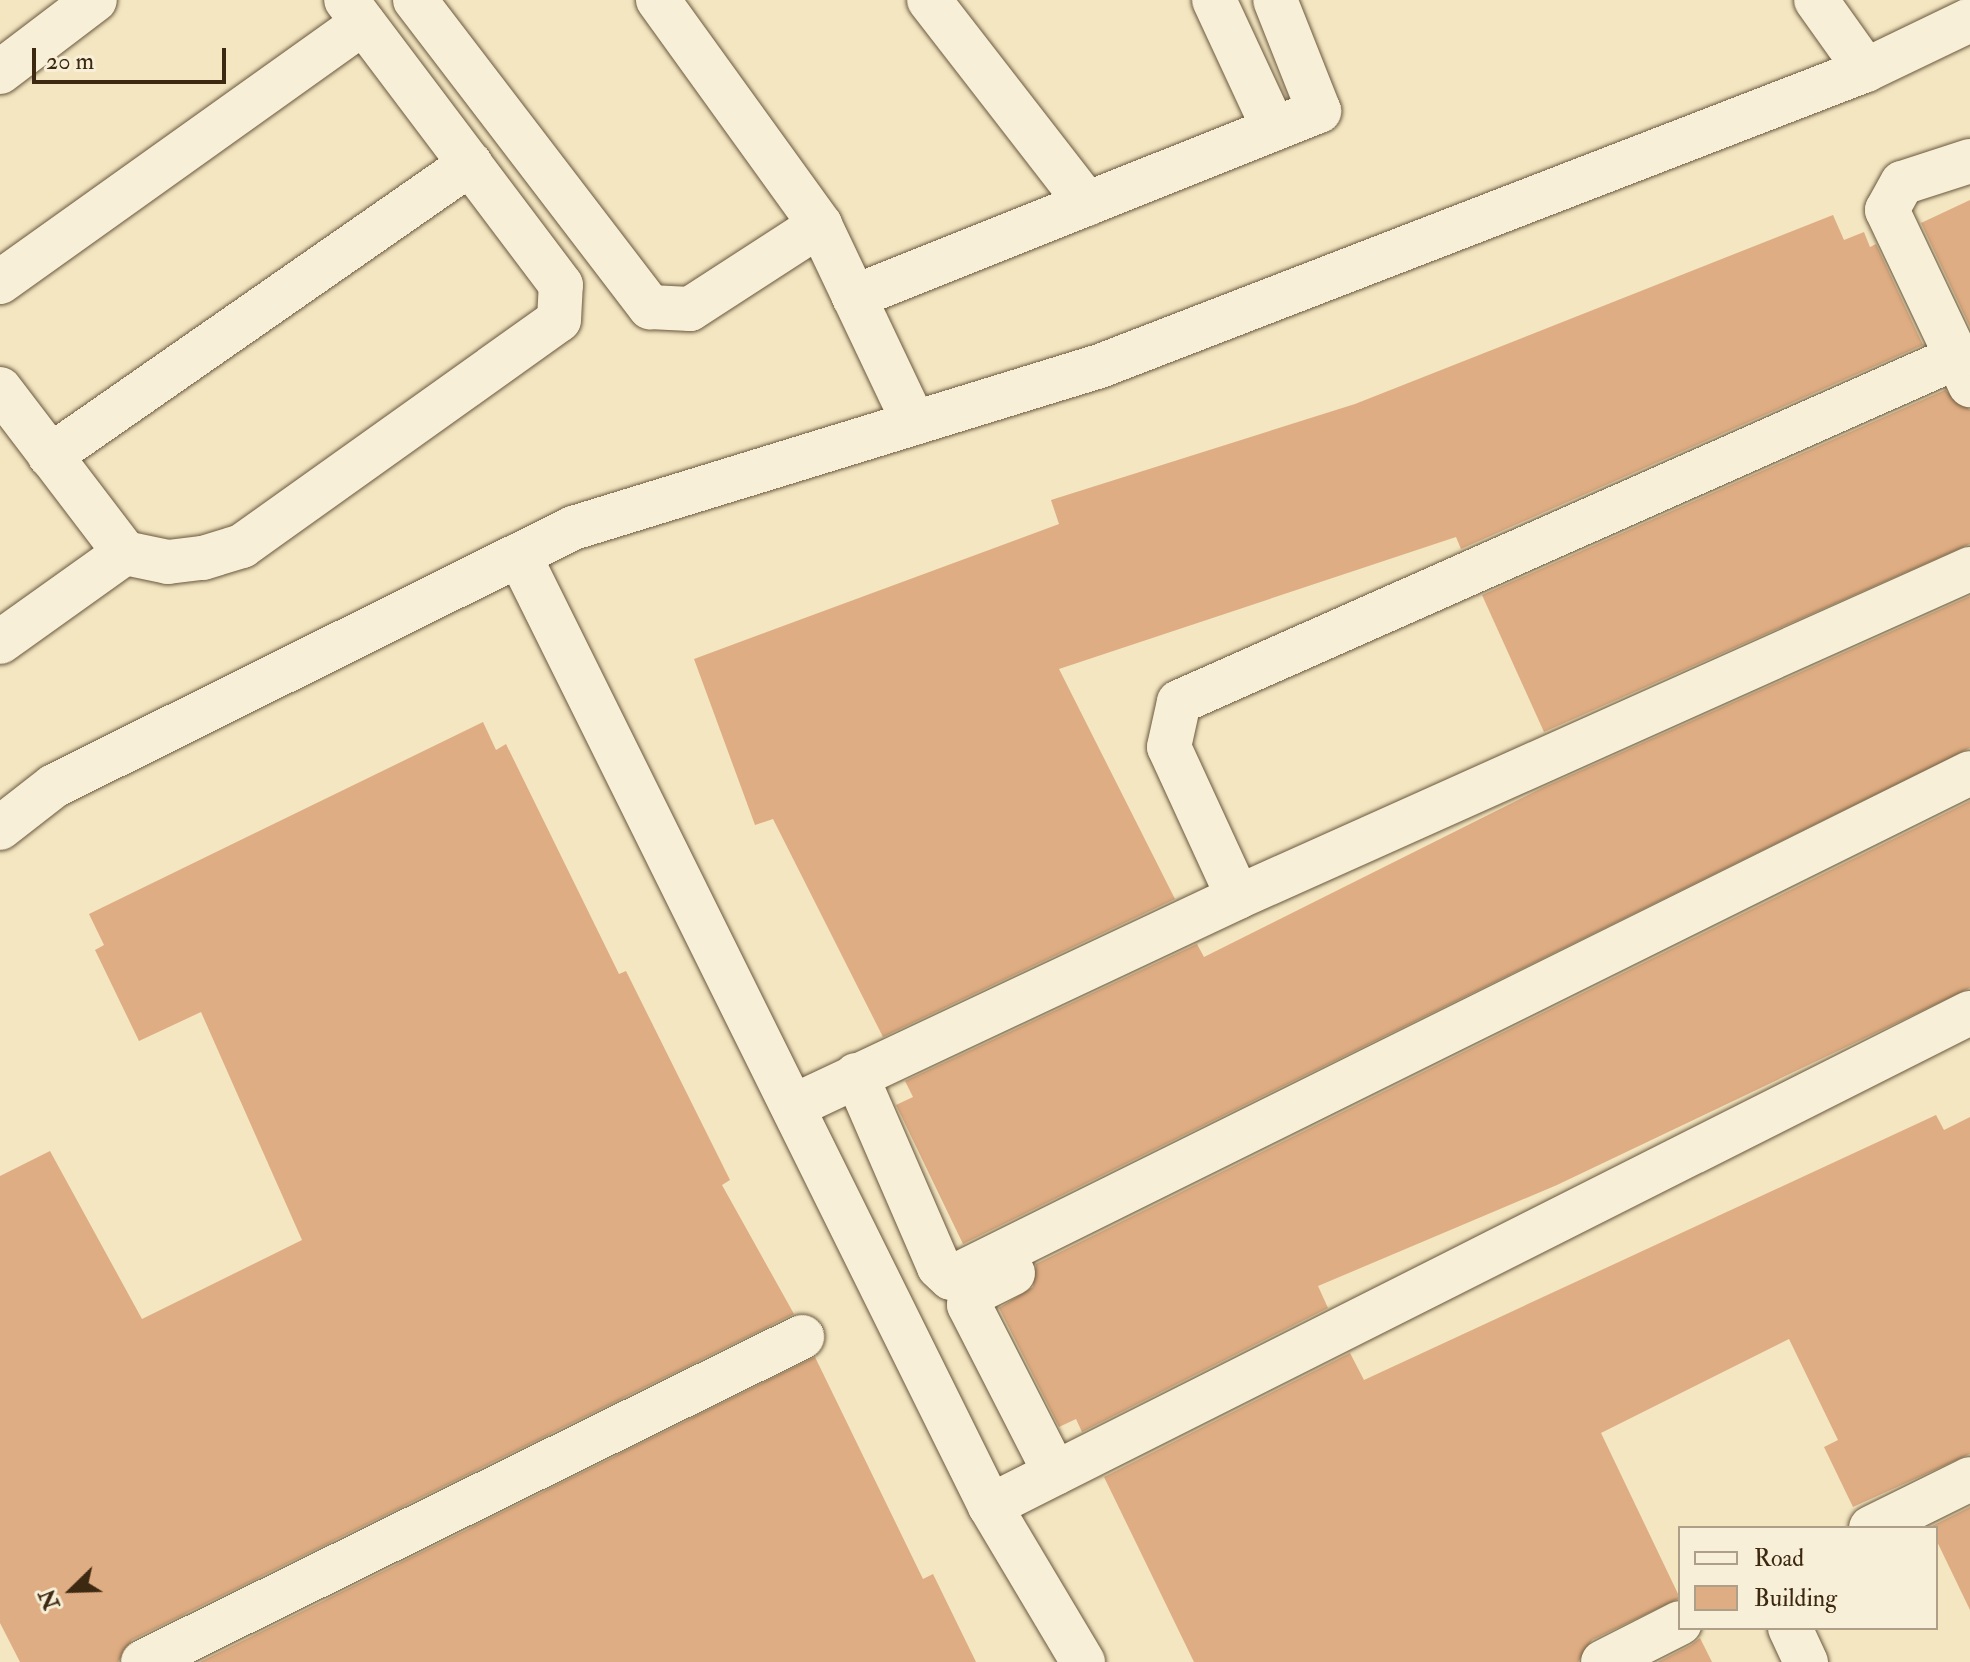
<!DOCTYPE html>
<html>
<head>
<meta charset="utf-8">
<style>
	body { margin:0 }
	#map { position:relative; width:1970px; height:1662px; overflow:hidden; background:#f3e6c1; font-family:"IM FELL Double Pica",serif }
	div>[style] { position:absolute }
	.building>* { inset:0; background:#dfad83 }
	.roads { filter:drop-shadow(0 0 2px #6a583d) drop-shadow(0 0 2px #6a583d) }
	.minor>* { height:44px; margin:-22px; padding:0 22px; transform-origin:22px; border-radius:22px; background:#f7efd7 }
	.tertiary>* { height:44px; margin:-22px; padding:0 22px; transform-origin:22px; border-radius:22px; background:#f7efd7 }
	span { translate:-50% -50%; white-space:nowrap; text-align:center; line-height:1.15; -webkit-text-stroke:7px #f7efd7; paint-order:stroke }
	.legend { position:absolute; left:1678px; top:1526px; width:260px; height:104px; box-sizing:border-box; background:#f7efd7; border:2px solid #ad9f88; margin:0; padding:10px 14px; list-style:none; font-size:24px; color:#3d2811 }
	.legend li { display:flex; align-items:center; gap:16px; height:40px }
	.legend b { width:40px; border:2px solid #ad9f88 }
	.north { position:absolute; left:32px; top:1550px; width:80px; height:80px; -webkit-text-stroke:6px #f7efd7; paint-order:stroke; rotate:247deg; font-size:22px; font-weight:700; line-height:32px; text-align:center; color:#3d2811 }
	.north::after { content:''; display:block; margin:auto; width:28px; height:36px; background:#3d2811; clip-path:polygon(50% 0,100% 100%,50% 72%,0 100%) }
	.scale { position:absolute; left:32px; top:48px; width:194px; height:36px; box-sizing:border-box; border:4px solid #3d2811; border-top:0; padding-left:10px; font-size:24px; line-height:28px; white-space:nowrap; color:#3d2811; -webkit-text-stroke:6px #f7efd7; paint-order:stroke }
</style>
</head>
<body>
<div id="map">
	<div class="building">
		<div style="clip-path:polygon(1970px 200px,1970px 327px,1921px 223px)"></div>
		<div style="clip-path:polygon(1833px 215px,1844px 240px,1864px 232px,1870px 247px,1876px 244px,1923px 345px,1461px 549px,1456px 537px,1059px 669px,1175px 899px,883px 1037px,773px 819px,755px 825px,694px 659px,1059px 524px,1051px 500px,1355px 404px)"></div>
		<div style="clip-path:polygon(1945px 390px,1970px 410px,1970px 544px,1544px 732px,1482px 595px)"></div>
		<div style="clip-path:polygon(1970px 596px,1970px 748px,963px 1244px,896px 1105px,913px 1097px,905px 1081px,1197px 944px,1204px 957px,1542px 788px)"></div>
		<div style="clip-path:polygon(483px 722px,496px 750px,506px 744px,619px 974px,626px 971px,730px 1180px,722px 1185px,794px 1314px,132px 1640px,118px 1662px,20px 1662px,0 1623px,0 1176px,50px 1151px,142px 1319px,302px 1240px,201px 1012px,139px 1041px,95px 950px,104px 945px,89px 914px)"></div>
		<div style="clip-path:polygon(1970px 801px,1970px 988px,1557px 1185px,1318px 1286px,1328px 1308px,1082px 1432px,1076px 1419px,1059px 1427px,999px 1308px,1033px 1287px,1036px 1264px)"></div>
		<div style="clip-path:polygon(1936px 1115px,1944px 1130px,1970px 1117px,1970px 1454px,1853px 1507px,1824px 1447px,1838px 1440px,1789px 1339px,1601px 1433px,1680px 1598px,1592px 1640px,1578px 1662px,1194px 1662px,1104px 1477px,1350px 1353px,1364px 1380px)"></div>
		<div style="clip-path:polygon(815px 1357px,923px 1579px,933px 1574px,976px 1662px,200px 1662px)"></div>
		<div style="clip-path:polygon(1970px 1507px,1970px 1610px,1930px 1527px)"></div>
		<div style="clip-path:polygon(1700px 1638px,1712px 1662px,1658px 1662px,1691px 1645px)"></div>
	</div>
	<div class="roads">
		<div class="minor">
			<div style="left:415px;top:0;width:387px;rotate:52.6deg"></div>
			<div style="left:650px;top:307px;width:40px;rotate:2.9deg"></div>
			<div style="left:690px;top:309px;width:155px;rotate:-32.9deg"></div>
			<div style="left:658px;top:0;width:277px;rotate:54.2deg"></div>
			<div style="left:820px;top:225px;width:219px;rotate:64.6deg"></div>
			<div style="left:929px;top:0;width:258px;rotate:52.2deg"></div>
			<div style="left:1214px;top:0;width:142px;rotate:65.1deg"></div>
			<div style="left:1816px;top:0;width:86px;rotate:54.5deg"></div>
			<div style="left:0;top:72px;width:119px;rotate:-37.2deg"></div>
			<div style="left:1970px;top:161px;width:71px;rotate:162.1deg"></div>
			<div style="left:1902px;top:183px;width:31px;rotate:119deg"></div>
			<div style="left:1887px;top:210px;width:194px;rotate:64.6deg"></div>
			<div style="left:0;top:282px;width:446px;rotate:-35.5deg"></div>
			<div style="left:854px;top:297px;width:501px;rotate:-21.8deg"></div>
			<div style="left:1319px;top:111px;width:119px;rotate:-111.6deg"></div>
			<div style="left:0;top:389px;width:206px;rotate:52.7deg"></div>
			<div style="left:125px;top:553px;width:44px;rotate:11.8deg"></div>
			<div style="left:168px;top:562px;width:35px;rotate:-7deg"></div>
			<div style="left:203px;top:558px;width:41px;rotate:-17.1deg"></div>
			<div style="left:242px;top:546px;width:389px;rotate:-35.5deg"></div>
			<div style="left:559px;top:320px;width:35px;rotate:-87deg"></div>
			<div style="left:561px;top:285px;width:357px;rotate:-127deg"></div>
			<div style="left:50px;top:456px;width:512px;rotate:-34.81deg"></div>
			<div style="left:519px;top:555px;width:1061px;rotate:63.65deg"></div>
			<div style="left:990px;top:1506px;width:182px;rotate:59.2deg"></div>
			<div style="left:0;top:642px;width:153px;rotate:-35.5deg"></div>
			<div style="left:1238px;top:897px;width:165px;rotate:-114.7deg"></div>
			<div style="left:1169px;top:747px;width:46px;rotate:-77.5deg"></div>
			<div style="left:1179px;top:702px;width:851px;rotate:-23.91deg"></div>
			<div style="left:856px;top:1075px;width:209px;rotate:66.6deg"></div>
			<div style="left:939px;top:1267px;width:16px;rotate:43deg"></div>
			<div style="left:951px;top:1278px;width:1137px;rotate:-26.36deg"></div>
			<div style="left:796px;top:1105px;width:488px;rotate:-25.2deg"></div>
			<div style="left:1238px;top:897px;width:802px;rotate:-24.14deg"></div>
			<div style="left:1013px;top:1273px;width:47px;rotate:153.4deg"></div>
			<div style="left:971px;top:1294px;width:11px;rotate:100deg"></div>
			<div style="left:969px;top:1305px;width:189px;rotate:62.9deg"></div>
			<div style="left:990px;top:1506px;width:1097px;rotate:-26.71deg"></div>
			<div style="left:1871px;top:1528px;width:110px;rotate:-26.3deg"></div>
			<div style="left:1790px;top:1628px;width:38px;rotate:65deg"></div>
			<div style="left:143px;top:1662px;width:735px;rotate:-26.25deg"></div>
			<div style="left:1603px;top:1662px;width:86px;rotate:-26.9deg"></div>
		</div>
		<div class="tertiary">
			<div style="left:0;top:828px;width:68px;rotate:-37.9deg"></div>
			<div style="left:54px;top:786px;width:580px;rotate:-26.43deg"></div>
			<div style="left:573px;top:528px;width:551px;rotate:-17.09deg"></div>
			<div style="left:1100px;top:366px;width:821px;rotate:-21.13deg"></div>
			<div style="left:1866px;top:70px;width:115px;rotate:-25.7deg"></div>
		</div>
	</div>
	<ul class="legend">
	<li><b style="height:10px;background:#f7efd7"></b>Road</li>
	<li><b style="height:22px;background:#dfad83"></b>Building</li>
	</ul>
	<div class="north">N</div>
	<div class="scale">20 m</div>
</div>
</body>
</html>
